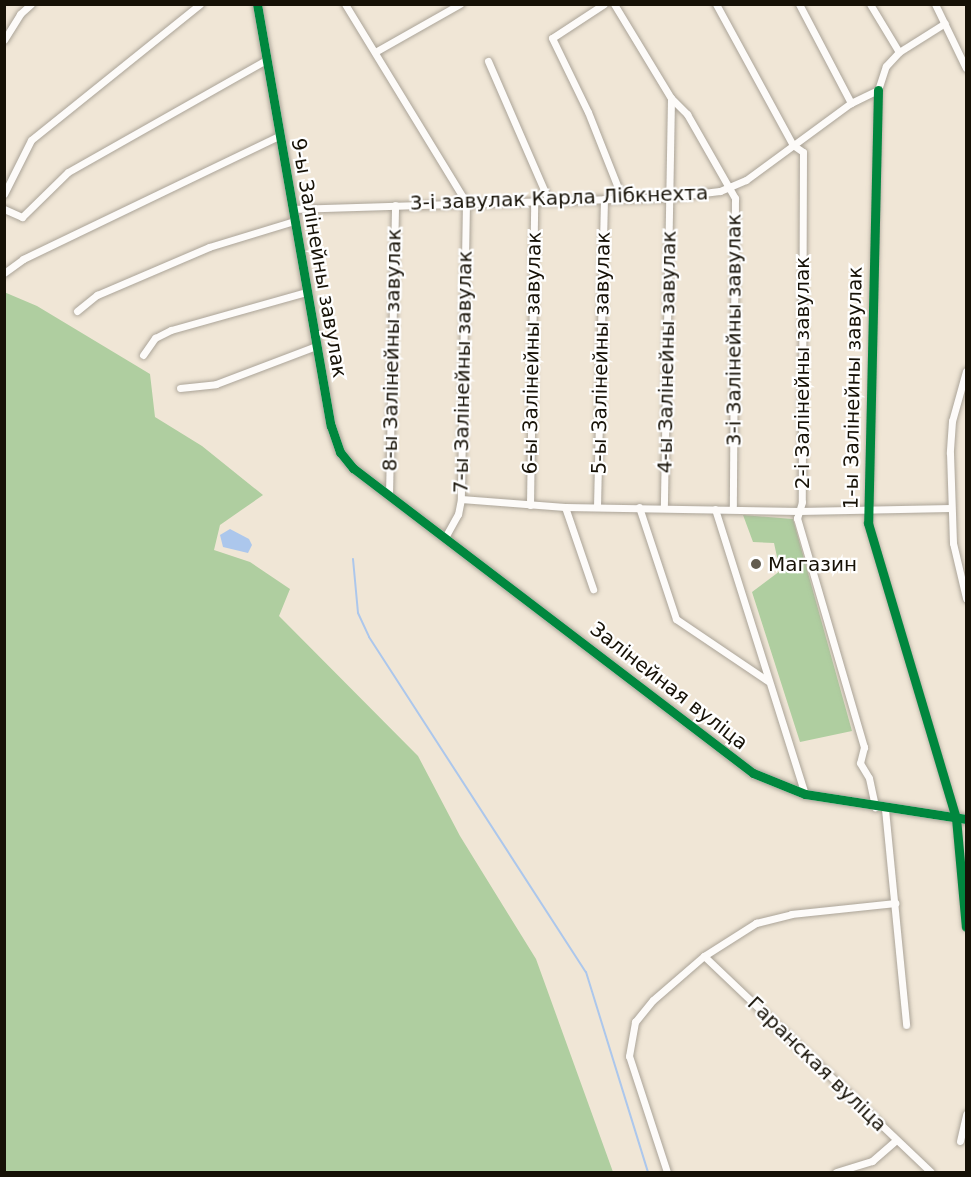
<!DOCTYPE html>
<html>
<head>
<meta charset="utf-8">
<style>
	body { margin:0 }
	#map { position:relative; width:971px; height:1177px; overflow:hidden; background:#f0e6d6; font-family:"DejaVu Sans",sans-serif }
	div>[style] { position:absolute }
	.forest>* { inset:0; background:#afcea0 }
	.water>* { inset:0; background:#acc7ec }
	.stream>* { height:2px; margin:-1px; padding:0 1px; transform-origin:1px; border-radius:1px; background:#acc7ec }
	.roads { filter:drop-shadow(0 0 2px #aba498) drop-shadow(0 0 2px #aba498) }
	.street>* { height:7px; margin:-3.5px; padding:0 3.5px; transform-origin:3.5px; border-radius:3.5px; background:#fdfbf9 }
	.secondary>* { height:9px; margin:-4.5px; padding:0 4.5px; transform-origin:4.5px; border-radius:4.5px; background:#fdfbf9 }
	.cycleway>* { height:9px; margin:-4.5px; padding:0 4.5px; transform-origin:4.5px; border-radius:4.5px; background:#00873e }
	.dots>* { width:16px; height:16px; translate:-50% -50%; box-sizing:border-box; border:3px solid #fff; border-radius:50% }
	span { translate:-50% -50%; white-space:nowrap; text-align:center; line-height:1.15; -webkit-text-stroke:4.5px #fff; paint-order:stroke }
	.street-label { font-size:20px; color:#161106 }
	.poi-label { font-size:20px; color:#161106 }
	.left { translate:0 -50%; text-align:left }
	.frame { position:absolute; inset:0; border:6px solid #161106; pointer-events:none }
</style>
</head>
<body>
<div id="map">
	<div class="forest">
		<div style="clip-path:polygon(4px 292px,37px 306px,150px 374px,155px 417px,202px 446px,263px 495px,220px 525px,214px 550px,250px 562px,290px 589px,279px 616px,418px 756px,460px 836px,536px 959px,613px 1172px,5px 1172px)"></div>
		<div style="clip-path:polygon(743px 515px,793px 519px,852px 731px,800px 742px,752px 592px,780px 571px,774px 543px,753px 542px)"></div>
	</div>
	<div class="water">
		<div style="clip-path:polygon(230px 529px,249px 539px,252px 545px,248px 553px,223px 547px,220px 535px)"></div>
	</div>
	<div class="stream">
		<div style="left:353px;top:559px;width:54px;rotate:84.7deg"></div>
		<div style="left:358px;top:613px;width:26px;rotate:65deg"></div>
		<div style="left:369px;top:637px;width:399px;rotate:57.1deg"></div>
		<div style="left:586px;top:972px;width:209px;rotate:72.8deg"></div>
	</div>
	<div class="roads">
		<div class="street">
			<div style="left:345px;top:4px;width:232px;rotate:58.6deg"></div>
			<div style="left:466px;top:202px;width:297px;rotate:91deg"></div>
			<div style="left:461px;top:499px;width:15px;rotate:101deg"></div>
			<div style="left:458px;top:514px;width:26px;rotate:119deg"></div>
			<div style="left:604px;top:4px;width:62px;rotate:146.8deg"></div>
			<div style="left:552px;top:38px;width:82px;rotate:64.1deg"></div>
			<div style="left:588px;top:112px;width:92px;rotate:68.4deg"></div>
			<div style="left:614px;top:4px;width:110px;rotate:58.8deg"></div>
			<div style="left:671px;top:98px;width:410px;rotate:91deg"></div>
			<div style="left:716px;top:4px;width:161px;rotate:61.4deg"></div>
			<div style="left:793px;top:145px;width:12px;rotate:35deg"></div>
			<div style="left:803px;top:152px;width:350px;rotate:90.2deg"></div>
			<div style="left:802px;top:502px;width:17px;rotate:107deg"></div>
			<div style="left:797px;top:518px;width:239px;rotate:73.7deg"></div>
			<div style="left:864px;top:747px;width:16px;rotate:104deg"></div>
			<div style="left:860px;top:763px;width:17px;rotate:59deg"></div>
			<div style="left:869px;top:778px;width:30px;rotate:78deg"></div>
			<div style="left:799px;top:4px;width:112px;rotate:62.3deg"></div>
			<div style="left:870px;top:4px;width:56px;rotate:58.9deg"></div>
			<div style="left:935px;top:4px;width:71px;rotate:64.2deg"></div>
			<div style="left:4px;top:40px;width:31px;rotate:-58deg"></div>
			<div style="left:20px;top:14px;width:15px;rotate:-42deg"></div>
			<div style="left:375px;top:52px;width:98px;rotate:-29.5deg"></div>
			<div style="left:488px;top:61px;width:153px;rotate:66.5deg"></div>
			<div style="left:878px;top:90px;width:433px;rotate:91.3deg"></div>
			<div style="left:868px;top:523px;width:308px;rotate:73.4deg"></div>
			<div style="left:956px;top:818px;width:109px;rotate:84.8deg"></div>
			<div style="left:671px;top:98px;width:23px;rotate:45deg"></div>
			<div style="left:687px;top:114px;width:97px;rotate:60.3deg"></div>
			<div style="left:735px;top:198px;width:311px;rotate:90.4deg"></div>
			<div style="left:4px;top:194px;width:60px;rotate:-63.4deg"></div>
			<div style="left:31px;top:140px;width:217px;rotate:-38.8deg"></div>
			<div style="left:4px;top:209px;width:20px;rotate:24deg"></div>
			<div style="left:22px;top:217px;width:64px;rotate:-44.4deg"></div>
			<div style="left:68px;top:172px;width:227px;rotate:-29.5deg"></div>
			<div style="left:292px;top:209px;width:378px;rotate:-1.8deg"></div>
			<div style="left:670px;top:197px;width:50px;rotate:-6.8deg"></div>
			<div style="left:720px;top:191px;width:28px;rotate:-23deg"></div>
			<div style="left:746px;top:180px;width:130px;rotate:-36.3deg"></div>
			<div style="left:851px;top:103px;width:30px;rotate:-26deg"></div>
			<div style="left:878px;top:90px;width:25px;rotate:-72deg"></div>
			<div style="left:886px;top:66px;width:19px;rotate:-47deg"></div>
			<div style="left:899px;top:52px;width:54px;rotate:-32.2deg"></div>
			<div style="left:4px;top:273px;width:24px;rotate:-36deg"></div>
			<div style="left:23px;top:259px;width:284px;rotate:-25.7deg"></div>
			<div style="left:77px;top:311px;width:26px;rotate:-39deg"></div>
			<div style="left:97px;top:295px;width:122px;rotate:-23.2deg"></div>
			<div style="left:209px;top:247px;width:89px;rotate:-17deg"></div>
			<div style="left:143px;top:355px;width:21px;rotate:-55deg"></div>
			<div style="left:155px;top:338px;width:18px;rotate:-27deg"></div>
			<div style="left:171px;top:330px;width:140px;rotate:-15.7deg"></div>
			<div style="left:966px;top:371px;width:52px;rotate:105.6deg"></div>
			<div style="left:952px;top:421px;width:32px;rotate:94deg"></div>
			<div style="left:950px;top:453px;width:90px;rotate:88.1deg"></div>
			<div style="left:953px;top:543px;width:57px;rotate:76.7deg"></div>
			<div style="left:180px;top:388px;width:36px;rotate:-6deg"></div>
			<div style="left:216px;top:384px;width:107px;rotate:-20.8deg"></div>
			<div style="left:389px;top:495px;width:290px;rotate:-88.8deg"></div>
			<div style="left:461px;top:499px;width:104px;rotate:4.4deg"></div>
			<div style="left:565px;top:507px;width:234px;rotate:1deg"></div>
			<div style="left:799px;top:511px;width:152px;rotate:-1.1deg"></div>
			<div style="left:530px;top:505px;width:304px;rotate:-89.2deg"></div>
			<div style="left:565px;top:507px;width:87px;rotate:71.1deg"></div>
			<div style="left:597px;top:507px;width:308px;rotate:-88.7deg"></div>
			<div style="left:639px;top:507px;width:118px;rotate:71.7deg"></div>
			<div style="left:676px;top:619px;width:111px;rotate:34deg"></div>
			<div style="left:715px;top:509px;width:299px;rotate:72.5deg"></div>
			<div style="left:885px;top:809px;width:217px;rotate:84.4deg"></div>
			<div style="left:704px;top:956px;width:313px;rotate:43.6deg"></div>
			<div style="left:960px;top:1141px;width:28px;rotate:-77deg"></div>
			<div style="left:667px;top:1172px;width:122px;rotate:-108.1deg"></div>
			<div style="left:629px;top:1056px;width:35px;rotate:-80deg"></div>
			<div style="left:635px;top:1022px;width:28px;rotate:-51deg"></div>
			<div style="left:653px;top:1000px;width:67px;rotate:-40.8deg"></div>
			<div style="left:704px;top:956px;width:62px;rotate:-32.4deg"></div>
			<div style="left:756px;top:923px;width:36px;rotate:-14deg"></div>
			<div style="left:791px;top:914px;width:105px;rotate:-6deg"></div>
			<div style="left:836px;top:1172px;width:38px;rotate:-17deg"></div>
			<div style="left:872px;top:1161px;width:32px;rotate:-41deg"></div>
		</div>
		<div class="secondary">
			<div style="left:257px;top:4px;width:428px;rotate:80.1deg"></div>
			<div style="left:331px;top:426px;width:28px;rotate:71deg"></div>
			<div style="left:340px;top:452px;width:21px;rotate:51deg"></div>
			<div style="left:353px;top:468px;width:503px;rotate:37.33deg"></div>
			<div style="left:753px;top:773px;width:56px;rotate:22deg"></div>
			<div style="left:805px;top:794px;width:163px;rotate:8.8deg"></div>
		</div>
	</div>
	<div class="cycleway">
		<div style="left:257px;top:4px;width:428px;rotate:80.1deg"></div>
		<div style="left:331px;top:426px;width:28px;rotate:71deg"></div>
		<div style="left:340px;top:452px;width:21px;rotate:51deg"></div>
		<div style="left:353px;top:468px;width:503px;rotate:37.33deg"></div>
		<div style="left:753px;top:773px;width:56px;rotate:22deg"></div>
		<div style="left:805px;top:794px;width:163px;rotate:8.8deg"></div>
		<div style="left:878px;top:90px;width:433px;rotate:91.3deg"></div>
		<div style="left:868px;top:523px;width:308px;rotate:73.4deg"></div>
		<div style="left:956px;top:818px;width:109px;rotate:84.8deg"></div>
	</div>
	<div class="dots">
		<div style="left:756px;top:564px;background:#625c4f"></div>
	</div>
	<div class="street-label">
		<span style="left:559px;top:198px;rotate:-2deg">3-і завулак Карла Лібкнехта</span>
		<span style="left:319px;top:258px;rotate:80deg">9-ы Залінейны завулак</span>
		<span style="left:734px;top:330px;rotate:-90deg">3-і Залінейны завулак</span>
		<span style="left:392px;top:350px;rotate:-89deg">8-ы Залінейны завулак</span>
		<span style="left:667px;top:352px;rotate:-89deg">4-ы Залінейны завулак</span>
		<span style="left:532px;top:353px;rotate:-89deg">6-ы Залінейны завулак</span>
		<span style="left:601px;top:353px;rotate:-89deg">5-ы Залінейны завулак</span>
		<span style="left:463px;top:372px;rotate:-89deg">7-ы Залінейны завулак</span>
		<span style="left:802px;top:373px;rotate:-90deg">2-і Залінейны завулак</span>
		<span style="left:853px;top:388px;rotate:-89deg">1-ы Залінейны завулак</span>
		<span style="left:669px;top:686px;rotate:38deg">Залінейная вуліца</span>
		<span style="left:817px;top:1064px;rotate:44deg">Гаранская вуліца</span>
	</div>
	<div class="poi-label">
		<span class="left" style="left:768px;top:564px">Магазин</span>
	</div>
	<div class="frame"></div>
</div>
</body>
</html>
